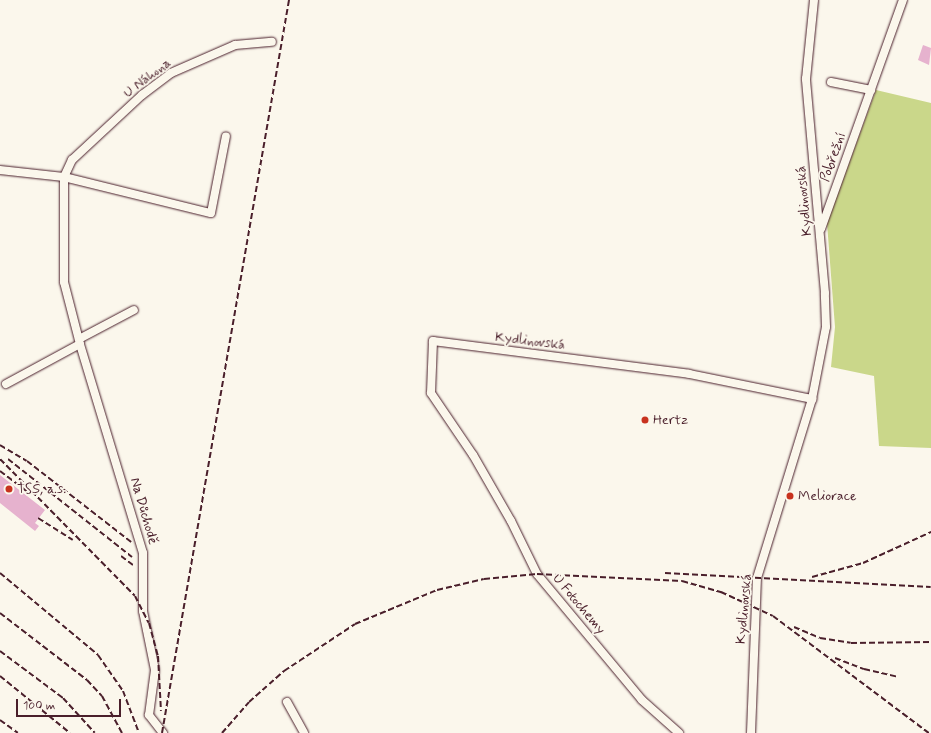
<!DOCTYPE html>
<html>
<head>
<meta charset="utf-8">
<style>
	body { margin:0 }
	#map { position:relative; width:931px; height:733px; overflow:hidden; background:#fbf7ec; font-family:Mynerve,sans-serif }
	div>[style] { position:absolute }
	.green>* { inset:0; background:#cad78a }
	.building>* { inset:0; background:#e6b2ce }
	.roads { filter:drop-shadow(0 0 1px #4a1f2b) drop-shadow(0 0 1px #4a1f2b) }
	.minor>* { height:8px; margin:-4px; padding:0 4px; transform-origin:4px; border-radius:4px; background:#fbf7ec }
	.rail>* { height:2px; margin-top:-1px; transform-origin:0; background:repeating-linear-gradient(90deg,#4a1f2b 0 6px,transparent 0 9px) }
	.dots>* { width:11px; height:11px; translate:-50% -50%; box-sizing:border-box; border:2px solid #fbf7ec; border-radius:50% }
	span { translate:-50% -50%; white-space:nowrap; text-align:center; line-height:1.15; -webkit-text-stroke:3.5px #fbf7ec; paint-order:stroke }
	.street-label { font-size:14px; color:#4a1f2b }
	.poi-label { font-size:14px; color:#4a1f2b }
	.left { translate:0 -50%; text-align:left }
	.scale { position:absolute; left:16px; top:699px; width:105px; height:18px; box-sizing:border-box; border:2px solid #4a1f2b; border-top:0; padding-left:5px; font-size:12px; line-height:14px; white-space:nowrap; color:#4a1f2b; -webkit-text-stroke:3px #fbf7ec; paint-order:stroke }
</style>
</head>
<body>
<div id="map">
	<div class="green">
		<div style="clip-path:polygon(876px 90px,931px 103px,931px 448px,879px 446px,874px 376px,831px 367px,835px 327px,827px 223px)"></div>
	</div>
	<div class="building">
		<div style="clip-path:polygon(923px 45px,931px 48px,929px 65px,918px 60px)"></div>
		<div style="clip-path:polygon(0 475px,45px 510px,35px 523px,39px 526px,35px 531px,0 503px)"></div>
	</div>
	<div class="roads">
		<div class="minor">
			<div style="left:831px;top:82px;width:41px;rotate:11.3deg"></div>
			<div style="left:0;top:170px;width:64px;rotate:6.2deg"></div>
			<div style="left:64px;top:177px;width:151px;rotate:13.8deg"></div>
			<div style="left:211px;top:213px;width:78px;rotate:-79deg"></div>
			<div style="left:821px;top:229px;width:243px;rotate:-70.3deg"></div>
			<div style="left:79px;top:339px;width:62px;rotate:-27.8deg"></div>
			<div style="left:6px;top:384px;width:84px;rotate:-28.4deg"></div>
			<div style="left:287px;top:702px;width:35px;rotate:61deg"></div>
			<div style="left:163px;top:733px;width:23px;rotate:-128deg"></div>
			<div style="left:149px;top:715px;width:45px;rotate:-82.4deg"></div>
			<div style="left:155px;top:670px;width:60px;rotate:-101.5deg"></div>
			<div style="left:143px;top:611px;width:58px;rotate:-90deg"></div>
			<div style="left:143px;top:553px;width:218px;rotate:-106.8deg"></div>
			<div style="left:80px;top:344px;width:64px;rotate:-104.5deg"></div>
			<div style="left:64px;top:282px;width:105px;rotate:-90deg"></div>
			<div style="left:64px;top:177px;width:19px;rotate:-65deg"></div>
			<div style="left:72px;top:160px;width:96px;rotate:-42.9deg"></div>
			<div style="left:142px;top:95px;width:36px;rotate:-37deg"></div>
			<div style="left:171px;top:73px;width:70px;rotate:-23.6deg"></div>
			<div style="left:235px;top:45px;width:37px;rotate:-5deg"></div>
			<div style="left:679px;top:733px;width:50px;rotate:-138.3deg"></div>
			<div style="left:642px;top:700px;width:164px;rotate:-129.8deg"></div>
			<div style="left:537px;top:574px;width:59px;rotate:-116.1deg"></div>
			<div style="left:511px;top:521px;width:76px;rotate:-119.9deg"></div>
			<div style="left:473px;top:455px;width:75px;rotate:-124.1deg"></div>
			<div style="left:431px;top:393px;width:52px;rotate:-87.8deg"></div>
			<div style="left:433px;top:341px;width:258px;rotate:7.3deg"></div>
			<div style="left:689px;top:374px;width:126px;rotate:11.5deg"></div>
			<div style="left:751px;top:733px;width:155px;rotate:-87.8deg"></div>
			<div style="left:757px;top:578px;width:187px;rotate:-72.9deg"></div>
			<div style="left:812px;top:399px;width:73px;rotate:-79deg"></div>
			<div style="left:826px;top:327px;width:34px;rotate:-92deg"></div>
			<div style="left:825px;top:293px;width:215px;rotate:-95.1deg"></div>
			<div style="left:806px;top:79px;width:79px;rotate:-84.2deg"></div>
		</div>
	</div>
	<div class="rail">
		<div style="left:0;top:445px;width:31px;rotate:31deg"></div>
		<div style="left:27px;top:461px;width:132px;rotate:37.9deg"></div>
		<div style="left:0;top:459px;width:192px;rotate:45.4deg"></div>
		<div style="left:135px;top:596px;width:30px;rotate:63deg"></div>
		<div style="left:149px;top:623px;width:34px;rotate:75deg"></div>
		<div style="left:158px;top:656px;width:55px;rotate:86.9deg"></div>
		<div style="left:8px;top:459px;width:158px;rotate:38.3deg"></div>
		<div style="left:0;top:471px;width:38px;rotate:37deg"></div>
		<div style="left:38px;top:518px;width:41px;rotate:32.2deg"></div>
		<div style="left:121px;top:556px;width:15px;rotate:37deg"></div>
		<div style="left:0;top:573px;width:128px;rotate:39.9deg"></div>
		<div style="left:98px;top:655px;width:44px;rotate:55.2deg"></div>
		<div style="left:123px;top:691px;width:45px;rotate:69.1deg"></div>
		<div style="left:665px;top:573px;width:266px;rotate:3deg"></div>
		<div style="left:812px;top:577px;width:53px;rotate:-15.4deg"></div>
		<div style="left:863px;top:563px;width:75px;rotate:-24.5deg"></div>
		<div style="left:0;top:613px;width:110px;rotate:37.6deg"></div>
		<div style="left:87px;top:680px;width:22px;rotate:47deg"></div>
		<div style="left:102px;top:696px;width:42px;rotate:61.6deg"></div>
		<div style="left:794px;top:627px;width:28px;rotate:23deg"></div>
		<div style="left:820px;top:638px;width:31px;rotate:9deg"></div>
		<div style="left:851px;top:643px;width:80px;rotate:-0.7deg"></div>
		<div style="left:0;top:651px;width:79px;rotate:36.7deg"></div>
		<div style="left:63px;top:698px;width:47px;rotate:47.6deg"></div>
		<div style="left:835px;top:658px;width:31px;rotate:21deg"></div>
		<div style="left:864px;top:669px;width:35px;rotate:13deg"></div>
		<div style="left:0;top:676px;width:90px;rotate:39.2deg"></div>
		<div style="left:0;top:720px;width:22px;rotate:36deg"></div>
		<div style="left:162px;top:733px;width:744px;rotate:-80.17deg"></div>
		<div style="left:222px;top:733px;width:41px;rotate:-48.9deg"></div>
		<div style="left:249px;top:702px;width:47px;rotate:-41.5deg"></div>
		<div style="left:284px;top:671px;width:85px;rotate:-33.5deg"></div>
		<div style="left:355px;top:624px;width:89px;rotate:-22.5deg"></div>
		<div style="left:437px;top:590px;width:48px;rotate:-13.2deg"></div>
		<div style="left:484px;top:579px;width:53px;rotate:-5.4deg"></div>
		<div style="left:537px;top:574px;width:145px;rotate:2.8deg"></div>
		<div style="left:682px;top:581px;width:41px;rotate:15.8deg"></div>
		<div style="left:721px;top:592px;width:57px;rotate:24.8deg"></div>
		<div style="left:773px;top:616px;width:195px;rotate:36.9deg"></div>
	</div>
	<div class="dots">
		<div style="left:645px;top:420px;background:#c8321e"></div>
		<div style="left:9px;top:489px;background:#c8321e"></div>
		<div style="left:790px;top:496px;background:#c8321e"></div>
	</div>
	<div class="street-label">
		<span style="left:147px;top:78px;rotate:-37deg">U Náhona</span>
		<span style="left:833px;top:157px;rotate:-70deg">Pobřežní</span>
		<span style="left:804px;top:201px;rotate:-95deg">Kydlinovská</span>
		<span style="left:530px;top:341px;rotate:7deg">Kydlinovská</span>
		<span style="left:144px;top:511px;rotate:74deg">Na Důchodě</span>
		<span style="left:579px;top:604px;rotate:50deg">U Fotochemy</span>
		<span style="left:744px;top:609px;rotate:-85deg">Kydlinovská</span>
	</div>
	<div class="poi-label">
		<span class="left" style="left:653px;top:420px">Hertz</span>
		<span class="left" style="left:17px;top:489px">TSS, a.s.</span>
		<span class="left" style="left:798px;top:496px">Meliorace</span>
	</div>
	<div class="scale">100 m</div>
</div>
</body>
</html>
